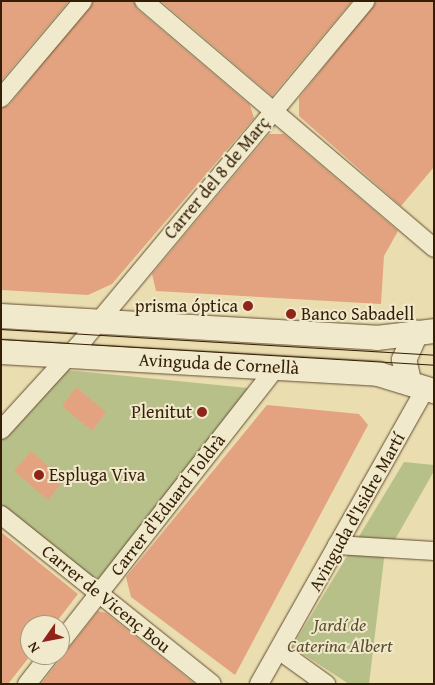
<!DOCTYPE html>
<html>
<head>
<meta charset="utf-8">
<style>
	body { margin:0 }
	#map { position:relative; width:435px; height:685px; overflow:hidden; background:#eaddb0; font-family:"Gentium Book Plus",serif }
	div>[style] { position:absolute }
	[style*='--x'] { left:calc(var(--x)*1px); top:calc(var(--y)*1px); width:calc(var(--w)*1px); rotate:calc(var(--a)*1deg) }
	.green>* { inset:0; background:#b8c08a }
	.building>* { inset:0; background:#e3a380 }
	.roads { filter:drop-shadow(0 0 1px #624e30) drop-shadow(0 0 1px #624e30) }
	.street>* { height:18px; margin:-9px; padding:0 9px; transform-origin:9px; border-radius:9px; background:#f1e9cc }
	.secondary>* { height:24px; margin:-12px; padding:0 12px; transform-origin:12px; border-radius:12px; background:#f1e9cc }
	.tram>* { height:1px; margin:-0.5px; padding:0 0.5px; transform-origin:0.5px; border-radius:0.5px; background:#341f06 }
	.dots>* { width:14px; height:14px; translate:-50% -50%; box-sizing:border-box; border:2px solid #f1e9cc; border-radius:50% }
	span { translate:-50% -50%; white-space:nowrap; text-align:center; line-height:1.15; -webkit-text-stroke:4px #f1e9cc; paint-order:stroke }
	.street-label { font-size:18px; color:#341f06 }
	.poi-label { font-size:18px; color:#341f06 }
	.right { translate:-100% -50%; text-align:right }
	.left { translate:0 -50%; text-align:left }
	.park-label { font-size:18px; color:#5c4f2e; font-style:italic }
	.frame { position:absolute; inset:0; border:2px solid #341f06; pointer-events:none }
	.north { position:absolute; left:20px; top:615px; width:50px; height:50px; box-sizing:border-box; background:#f1e9cc; border:1px solid #a5987d; border-radius:50%; rotate:237deg; font-size:14px; font-weight:700; line-height:20px; text-align:center; color:#341f06 }
	.north::after { content:''; display:block; margin:auto; width:18px; height:22px; background:#8f2418; clip-path:polygon(50% 0,100% 100%,50% 72%,0 100%) }
</style>
</head>
<body>
<div id="map">
	<div class="green">
		<div style="clip-path:polygon(56px 369px,248px 388px,97px 586px,1px 508px,1px 438px)"></div>
		<div style="clip-path:polygon(404px 462px,434px 465px,434px 471px,384px 559px,369px 684px,349px 684px,292px 647px)"></div>
	</div>
	<div class="building">
		<div style="clip-path:polygon(1px 1px,69px 1px,1px 81px)"></div>
		<div style="clip-path:polygon(93px 1px,134px 1px,137px 9px,250px 105px,254px 118px,112px 284px,88px 295px,1px 290px,1px 108px,9px 105px)"></div>
		<div style="clip-path:polygon(161px 1px,352px 1px,272px 96px)"></div>
		<div style="clip-path:polygon(376px 1px,434px 1px,434px 167px,401px 206px,299px 116px,299px 98px)"></div>
		<div style="clip-path:polygon(269px 134px,284px 134px,398px 231px,384px 256px,381px 304px,156px 291px,152px 274px)"></div>
		<div style="clip-path:polygon(76px 387px,106px 412px,92px 431px,62px 406px)"></div>
		<div style="clip-path:polygon(267px 405px,359px 414px,368px 425px,235px 675px,131px 597px,126px 577px)"></div>
		<div style="clip-path:polygon(31px 451px,64px 480px,48px 500px,14px 471px)"></div>
		<div style="clip-path:polygon(1px 532px,78px 594px,54px 625px,30px 625px,30px 656px,8px 684px,1px 684px)"></div>
		<div style="clip-path:polygon(98px 611px,106px 613px,195px 684px,41px 684px)"></div>
	</div>
	<div class="roads">
		<div class="street">
			<div style="--x:144;--y:1;--w:381;--a:40.4"></div>
			<div style="--x:1;--y:98;--w:127;--a:-49.8"></div>
			<div style="--x:1;--y:430;--w:123;--a:-47.6"></div>
			<div style="--x:84;--y:339;--w:440;--a:-50.2"></div>
			<div style="--x:1;--y:515;--w:270;--a:38.7"></div>
			<div style="--x:337;--y:545;--w:97;--a:3.5"></div>
			<div style="--x:60;--y:643;--w:350;--a:-51.9"></div>
			<div style="--x:280;--y:651;--w:57;--a:35.7"></div>
			<div style="--x:27;--y:684;--w:37;--a:-52"></div>
			<div style="--x:259;--y:684;--w:336;--a:-60.6"></div>
		</div>
		<div class="secondary">
			<div style="--x:1;--y:316;--w:377;--a:3.3"></div>
			<div style="--x:377;--y:338;--w:57;--a:-7"></div>
			<div style="--x:1;--y:352;--w:378;--a:3.3"></div>
			<div style="--x:378;--y:374;--w:59;--a:16.9"></div>
			<div style="--x:409;--y:381;--w:22;--a:-103"></div>
			<div style="--x:404;--y:360;--w:30;--a:-66"></div>
		</div>
	</div>
	<div class="tram">
		<div style="--x:1;--y:329;--w:434;--a:3.4"></div>
		<div style="--x:1;--y:339;--w:434;--a:3.4"></div>
	</div>
	<div class="dots">
		<div style="left:248px;top:306px;background:#8f2418"></div>
		<div style="left:291px;top:314px;background:#8f2418"></div>
		<div style="left:202px;top:412px;background:#8f2418"></div>
		<div style="left:39px;top:475px;background:#8f2418"></div>
	</div>
	<div class="street-label">
		<span style="left:217px;top:178px;rotate:-50deg">Carrer del 8 de Març</span>
		<span style="left:219px;top:364px;rotate:3deg">Avinguda de Cornellà</span>
		<span style="left:168px;top:505px;rotate:-52deg">Carrer d'Eduard Toldrà</span>
		<span style="left:357px;top:512px;rotate:-61deg">Avinguda d'Isidre Martí</span>
		<span style="left:106px;top:599px;rotate:39deg">Carrer de Vicenç Bou</span>
	</div>
	<div class="poi-label">
		<span class="right" style="left:238px;top:306px">prisma óptica</span>
		<span class="left" style="left:301px;top:314px">Banco Sabadell</span>
		<span class="right" style="left:192px;top:412px">Plenitut</span>
		<span class="left" style="left:49px;top:475px">Espluga Viva</span>
	</div>
	<div class="park-label">
		<span style="left:340px;top:636px">Jardí de<br>Caterina Albert</span>
	</div>
	<div class="frame"></div>
	<div class="north">N</div>
</div>
</body>
</html>
